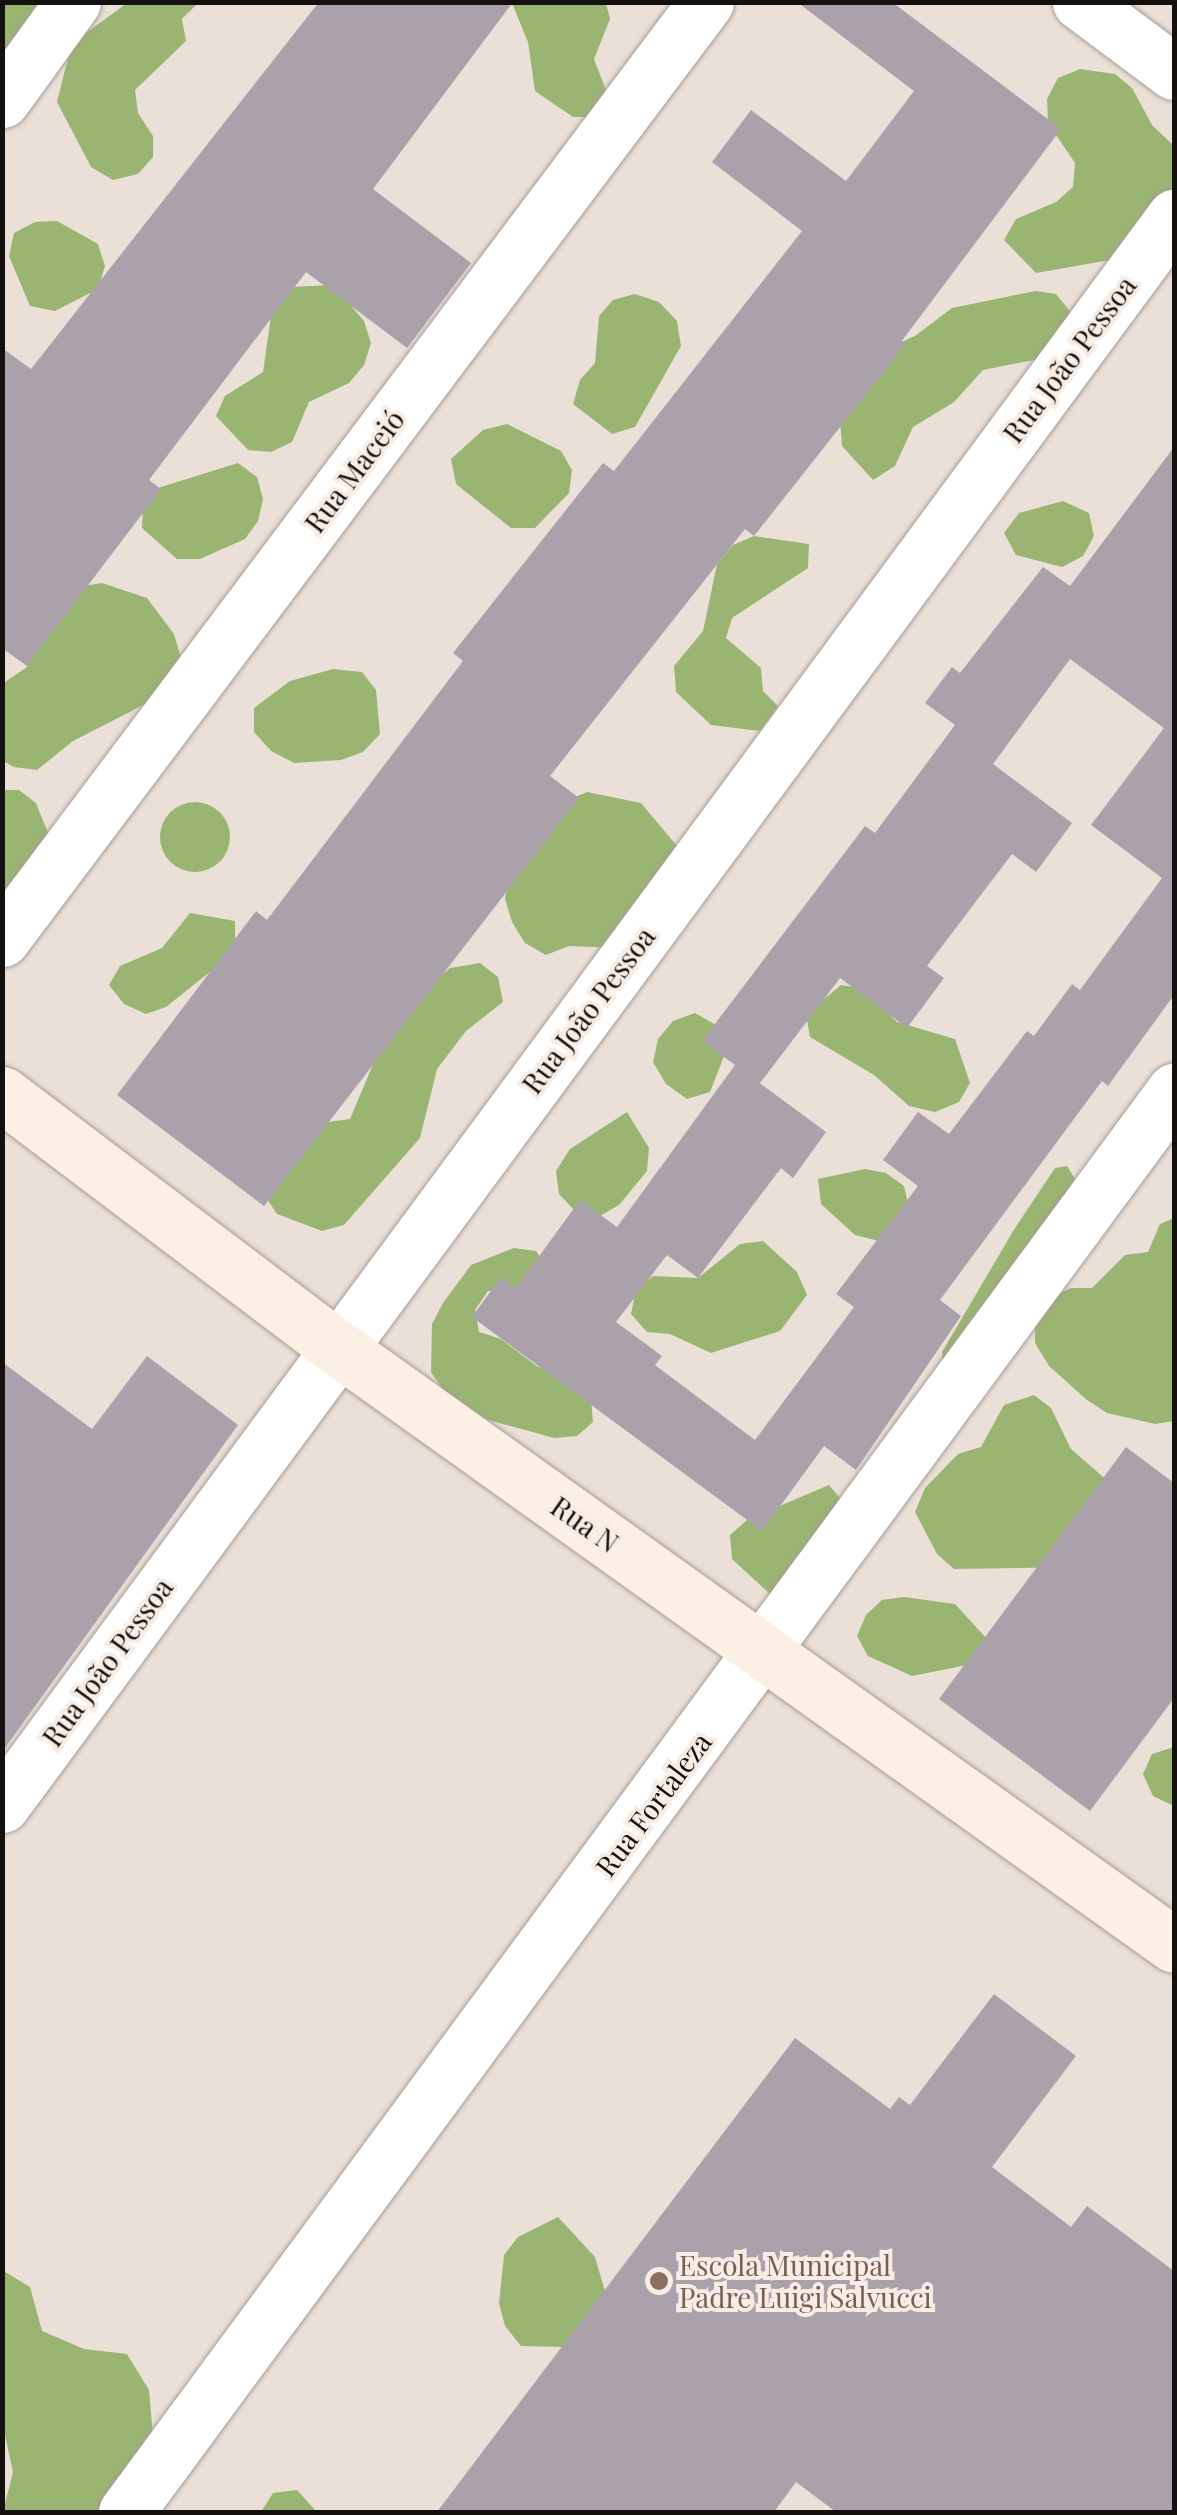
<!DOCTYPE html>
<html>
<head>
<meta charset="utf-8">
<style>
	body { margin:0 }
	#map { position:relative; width:1177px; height:2515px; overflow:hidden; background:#ebe0d8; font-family:"Playfair Display",serif }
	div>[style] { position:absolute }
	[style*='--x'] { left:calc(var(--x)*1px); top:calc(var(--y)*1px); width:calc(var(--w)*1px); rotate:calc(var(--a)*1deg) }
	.forest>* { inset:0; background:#9ab571 }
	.round { border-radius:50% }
	.building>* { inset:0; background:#aaa1ab }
	.roads { filter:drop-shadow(0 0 2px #a79d96) drop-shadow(0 0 2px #a79d96) }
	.street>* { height:55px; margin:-27.5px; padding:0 27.5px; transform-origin:27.5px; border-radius:27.5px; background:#fff }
	.secondary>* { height:55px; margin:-27.5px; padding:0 27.5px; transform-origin:27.5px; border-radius:27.5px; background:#fcf0e4 }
	.dots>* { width:28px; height:28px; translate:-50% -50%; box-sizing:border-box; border:5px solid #f8ede5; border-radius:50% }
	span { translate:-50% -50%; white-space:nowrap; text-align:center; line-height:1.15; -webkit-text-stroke:8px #f8ede5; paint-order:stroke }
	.street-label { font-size:28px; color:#14100e }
	.education-label { font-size:28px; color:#785e54 }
	.left { translate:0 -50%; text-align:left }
	.frame { position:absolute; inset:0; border:5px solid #14100e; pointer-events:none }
</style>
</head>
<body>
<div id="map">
	<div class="forest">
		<div style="clip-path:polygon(3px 3px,50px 3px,3px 83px)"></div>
		<div style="clip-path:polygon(127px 3px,198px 3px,182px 19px,186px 41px,135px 90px,138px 113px,153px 136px,153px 157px,138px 174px,113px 180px,91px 167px,57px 102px,69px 54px,82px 36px)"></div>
		<div style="clip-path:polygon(512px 3px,606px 3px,610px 19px,594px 59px,609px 98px,598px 117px,573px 117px,535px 91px,528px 42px)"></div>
		<div style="clip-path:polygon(1080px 69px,1115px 74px,1132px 88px,1152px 125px,1174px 146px,1174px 193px,1110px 260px,1036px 273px,1004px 240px,1016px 219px,1056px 202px,1073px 187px,1075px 163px,1048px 123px,1047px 99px,1058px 78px)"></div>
		<div style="clip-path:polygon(57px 221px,98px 244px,105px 266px,98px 289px,55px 311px,30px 306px,9px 256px,14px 233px,35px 222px)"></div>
		<div style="clip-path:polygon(333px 285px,364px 321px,371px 343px,364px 365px,349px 383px,309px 402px,292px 442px,271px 452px,248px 450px,216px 416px,225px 396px,263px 372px,273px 302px,290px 287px)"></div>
		<div style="clip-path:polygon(1035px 291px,1056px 294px,1074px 316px,1054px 356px,983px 370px,954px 402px,913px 427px,895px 466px,873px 480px,842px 446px,840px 420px,874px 354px,915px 336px,952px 308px)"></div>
		<div style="clip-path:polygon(635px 294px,659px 302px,677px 321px,681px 346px,635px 427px,612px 434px,573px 404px,580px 380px,595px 363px,599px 316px,613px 300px)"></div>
		<div style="clip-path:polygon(507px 424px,561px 451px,572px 470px,569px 493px,535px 528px,511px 528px,456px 484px,451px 459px,483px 430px)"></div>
		<div style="clip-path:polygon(238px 463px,257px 477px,263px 499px,258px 521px,245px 539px,200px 559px,177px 559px,142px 528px,143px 505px,158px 488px)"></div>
		<div style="clip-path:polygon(1063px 501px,1089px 513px,1094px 536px,1083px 556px,1062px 567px,1016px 555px,1004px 533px,1019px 513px)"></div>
		<div style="clip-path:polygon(754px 536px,809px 544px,808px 568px,732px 618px,726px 638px,761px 668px,763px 691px,778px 706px,760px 731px,711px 725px,676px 692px,674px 666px,703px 631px,717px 564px,733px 545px)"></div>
		<div style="clip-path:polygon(102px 583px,147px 598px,174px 634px,181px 658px,157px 698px,73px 741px,37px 770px,14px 767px,3px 761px,2px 684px,27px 667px,31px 642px,78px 587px)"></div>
		<div style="clip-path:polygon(333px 669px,362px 672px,376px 690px,380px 734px,363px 752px,341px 760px,294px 763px,271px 751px,254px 732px,254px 708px,290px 681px)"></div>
		<div style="clip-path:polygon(3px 790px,19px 790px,36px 803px,52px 843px,3px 901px)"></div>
		<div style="clip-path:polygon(587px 792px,641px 803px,682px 852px,617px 948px,569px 946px,546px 955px,525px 943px,512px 922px,505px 899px,509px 876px,564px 802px)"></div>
		<div class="round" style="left:160px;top:802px;width:70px;height:70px"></div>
		<div style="clip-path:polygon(190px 913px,235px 921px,235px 943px,221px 963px,166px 1007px,146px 1014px,124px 1004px,109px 985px,120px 966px,162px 948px)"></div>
		<div style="clip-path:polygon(480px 963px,498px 977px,503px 1002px,466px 1031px,437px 1069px,420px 1138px,344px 1225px,322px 1231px,277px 1214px,263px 1193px,305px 1125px,350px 1119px,377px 1055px,416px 998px,450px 968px)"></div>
		<div style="clip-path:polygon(841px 985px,862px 988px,897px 1022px,955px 1039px,970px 1083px,959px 1102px,935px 1112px,909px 1106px,874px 1075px,810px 1037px,806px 1014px)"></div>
		<div style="clip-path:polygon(695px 1013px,723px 1029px,726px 1051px,710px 1092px,687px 1099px,666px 1084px,653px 1062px,658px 1039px,673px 1021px)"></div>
		<div style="clip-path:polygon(627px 1112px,649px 1148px,647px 1171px,619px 1205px,596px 1218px,576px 1212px,559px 1194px,556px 1171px,570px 1149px)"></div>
		<div style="clip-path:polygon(1067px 1166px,1077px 1182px,943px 1367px,942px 1352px,1015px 1228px,1055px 1168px)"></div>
		<div style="clip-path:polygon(865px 1169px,886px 1173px,904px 1186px,909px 1207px,879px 1241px,855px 1235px,821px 1204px,818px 1179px)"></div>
		<div style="clip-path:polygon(1174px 1218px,1174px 1421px,1155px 1424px,1107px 1413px,1087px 1400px,1049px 1366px,1035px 1343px,1035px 1318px,1048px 1299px,1071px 1288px,1092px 1288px,1125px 1255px,1148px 1252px,1160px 1224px)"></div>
		<div style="clip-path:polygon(763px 1241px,797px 1272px,807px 1295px,780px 1331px,711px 1353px,670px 1334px,647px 1332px,631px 1314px,636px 1290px,653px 1276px,698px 1278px,740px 1244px)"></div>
		<div style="clip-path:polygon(514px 1248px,536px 1251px,549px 1270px,535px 1287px,488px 1291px,475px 1310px,479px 1332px,501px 1339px,538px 1367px,560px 1364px,591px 1397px,593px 1422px,577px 1436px,554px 1438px,485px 1419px,445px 1393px,431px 1372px,432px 1324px,443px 1303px,471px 1265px)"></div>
		<div style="clip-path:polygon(1034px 1395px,1051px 1408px,1071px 1449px,1173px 1538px,1174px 1560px,1151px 1566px,954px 1569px,937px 1554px,915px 1512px,925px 1488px,958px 1454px,981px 1447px,1004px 1405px)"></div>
		<div style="clip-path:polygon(829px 1485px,844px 1503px,798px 1577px,769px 1593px,732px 1559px,730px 1535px,747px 1520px)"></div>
		<div style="clip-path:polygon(904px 1597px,955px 1604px,988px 1640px,982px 1662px,912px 1676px,868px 1656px,857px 1636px,866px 1615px,882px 1600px)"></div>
		<div style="clip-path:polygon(1174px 1747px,1174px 1806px,1153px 1796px,1143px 1774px,1152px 1754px)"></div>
		<div style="clip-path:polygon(558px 2217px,595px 2257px,607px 2298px,566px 2347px,521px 2346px,505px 2326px,499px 2303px,504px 2255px,518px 2237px)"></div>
		<div style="clip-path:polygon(2px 2270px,30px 2287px,42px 2331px,84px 2349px,127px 2354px,149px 2390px,153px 2437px,105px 2512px,3px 2512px,13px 2472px,3px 2426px)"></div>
		<div style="clip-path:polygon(297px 2490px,317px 2512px,261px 2512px,273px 2493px)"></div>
	</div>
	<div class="building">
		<div style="clip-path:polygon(319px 2px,513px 2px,373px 189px,471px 263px,407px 348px,306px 272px,149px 480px,161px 489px,27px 666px,2px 648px,2px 348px,31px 369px)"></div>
		<div style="clip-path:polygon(797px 2px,892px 2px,1061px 129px,901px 342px,905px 345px,754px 536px,745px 529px,550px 776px,579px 798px,264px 1206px,117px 1095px,256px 911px,267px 920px,463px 661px,453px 653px,603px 463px,614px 471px,802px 231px,712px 162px,751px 110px,846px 181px,914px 91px)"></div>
		<div style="clip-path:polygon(evenodd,1174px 447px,1174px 995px,1108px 1086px,1102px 1081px,940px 1300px,961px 1316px,856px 1470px,824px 1446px,762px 1531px,472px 1317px,501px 1277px,516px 1288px,580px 1200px,617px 1227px,735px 1065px,702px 1041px,865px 826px,875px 833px,955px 725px,925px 703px,952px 667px,960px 673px,1043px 567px,1070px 586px,1174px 447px,1070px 659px,1164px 728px,1091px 825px,1162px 878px,1080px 990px,1072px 984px,1034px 1036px,1027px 1031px,949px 1134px,918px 1112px,883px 1160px,918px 1186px,836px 1294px,854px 1307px,755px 1440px,655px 1365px,662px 1356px,616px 1322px,667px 1255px,698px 1278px,781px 1168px,793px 1178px,826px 1132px,753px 1078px,760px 1083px,840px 978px,907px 1028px,944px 978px,927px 966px,1012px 854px,1036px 872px,1072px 823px,993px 764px,1070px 659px)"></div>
		<div style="clip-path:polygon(147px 1356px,238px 1425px,2px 1752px,2px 1362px,92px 1429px)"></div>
		<div style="clip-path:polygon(1126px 1447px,1174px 1483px,1174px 1698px,1090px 1811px,939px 1699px)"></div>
		<div style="clip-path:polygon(994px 1994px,1076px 2056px,992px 2167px,1071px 2227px,1087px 2206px,1174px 2271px,1174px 2512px,836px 2512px,796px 2482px,774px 2512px,437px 2512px,795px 2038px,890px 2109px,899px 2097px,910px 2105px)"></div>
	</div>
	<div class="roads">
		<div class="street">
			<div style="--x:1080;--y:2;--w:117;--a:36.7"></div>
			<div style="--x:2;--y:100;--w:121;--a:-54.1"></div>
			<div style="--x:2;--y:939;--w:1172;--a:-53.08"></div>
			<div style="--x:2;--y:1805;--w:1974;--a:-53.57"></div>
			<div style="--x:126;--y:2512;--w:1766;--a:-53.59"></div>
		</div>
		<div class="secondary">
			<div style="--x:2;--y:1094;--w:421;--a:37.1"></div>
			<div style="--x:338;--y:1348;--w:1027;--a:35.53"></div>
		</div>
	</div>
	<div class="dots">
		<div style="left:659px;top:2281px;background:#8d6e63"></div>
	</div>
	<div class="street-label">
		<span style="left:1069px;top:359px;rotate:-53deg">Rua João Pessoa</span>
		<span style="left:354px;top:471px;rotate:-53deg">Rua Maceió</span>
		<span style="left:588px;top:1010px;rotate:-53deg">Rua João Pessoa</span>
		<span style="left:585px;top:1524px;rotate:35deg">Rua N</span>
		<span style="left:107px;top:1662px;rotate:-54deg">Rua João Pessoa</span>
		<span style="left:653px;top:1804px;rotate:-53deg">Rua Fortaleza</span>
	</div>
	<div class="education-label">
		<span class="left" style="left:679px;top:2281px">Escola Municipal<br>Padre Luigi Salvucci</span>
	</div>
	<div class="frame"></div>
</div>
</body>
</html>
